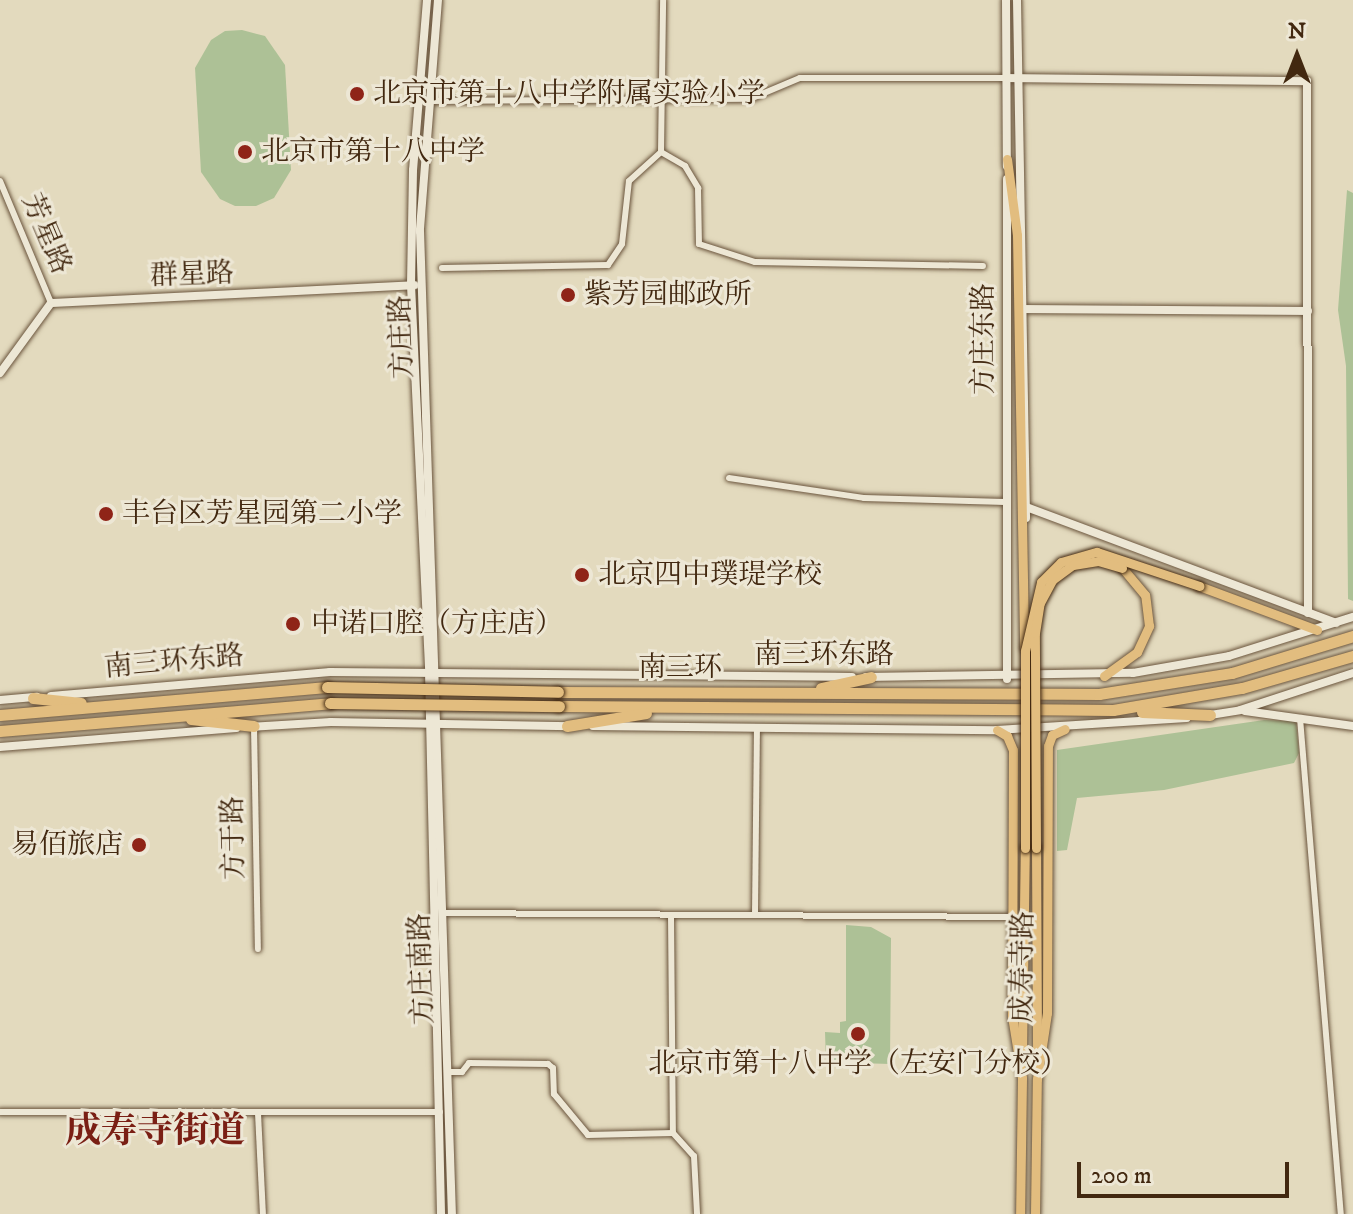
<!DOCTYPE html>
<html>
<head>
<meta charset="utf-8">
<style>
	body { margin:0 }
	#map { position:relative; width:1353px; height:1214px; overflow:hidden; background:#e3dabe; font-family:"IM FELL DW Pica","Noto Serif SC",serif }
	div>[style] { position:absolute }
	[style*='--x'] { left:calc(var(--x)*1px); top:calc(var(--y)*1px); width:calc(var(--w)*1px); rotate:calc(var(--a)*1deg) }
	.green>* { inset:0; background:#adc196 }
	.roads { filter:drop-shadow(0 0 2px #6a543c) drop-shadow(0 0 2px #6a543c) }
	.street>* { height:6px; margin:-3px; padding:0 3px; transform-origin:3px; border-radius:3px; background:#ede7d5 }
	.secondary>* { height:8px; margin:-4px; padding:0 4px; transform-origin:4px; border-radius:4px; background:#ede7d5 }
	.primary>* { height:9px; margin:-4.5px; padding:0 4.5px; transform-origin:4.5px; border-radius:4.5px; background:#e2bd7f }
	.highway>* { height:11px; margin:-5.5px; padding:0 5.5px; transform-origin:5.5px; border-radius:5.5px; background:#e2bd7f }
	.bridges { filter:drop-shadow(0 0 2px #422810) drop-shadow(0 0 2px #422810) }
	.primary-bridge>* { height:9px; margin:-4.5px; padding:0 4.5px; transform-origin:4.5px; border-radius:4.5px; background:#e2bd7f }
	.highway-bridge>* { height:11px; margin:-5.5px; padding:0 5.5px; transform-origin:5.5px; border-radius:5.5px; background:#e2bd7f }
	.dots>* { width:22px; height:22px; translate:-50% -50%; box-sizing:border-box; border:4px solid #ede7d5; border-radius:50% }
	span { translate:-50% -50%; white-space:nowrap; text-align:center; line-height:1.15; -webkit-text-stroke:6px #ede7d5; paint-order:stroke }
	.poi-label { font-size:28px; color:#422810 }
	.left { translate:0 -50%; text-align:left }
	.right { translate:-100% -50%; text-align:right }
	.street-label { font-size:28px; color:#422810 }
	.district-label { font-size:36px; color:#7a1f14; font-weight:700 }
	.north { position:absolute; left:1257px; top:16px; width:80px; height:80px; -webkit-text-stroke:6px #ede7d5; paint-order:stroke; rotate:0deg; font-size:22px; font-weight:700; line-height:32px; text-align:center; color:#422810 }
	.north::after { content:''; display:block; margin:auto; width:28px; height:36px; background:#422810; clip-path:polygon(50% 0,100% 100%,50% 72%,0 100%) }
	.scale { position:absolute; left:1077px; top:1162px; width:212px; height:36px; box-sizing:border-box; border:4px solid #422810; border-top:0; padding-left:10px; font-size:24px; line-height:28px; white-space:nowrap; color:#422810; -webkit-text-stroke:6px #ede7d5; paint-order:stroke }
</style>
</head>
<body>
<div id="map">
	<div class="green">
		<div style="clip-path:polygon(242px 30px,265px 36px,285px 65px,291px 170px,274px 198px,256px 206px,235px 206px,220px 199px,201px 172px,195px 68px,211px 40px,225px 31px)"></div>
		<div style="clip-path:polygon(1347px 190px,1353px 193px,1353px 601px,1348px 599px,1346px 366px,1338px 310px)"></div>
		<div style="clip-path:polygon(1264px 720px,1296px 721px,1299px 753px,1294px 763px,1164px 790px,1077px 798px,1067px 850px,1057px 851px,1057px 750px)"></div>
		<div style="clip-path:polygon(846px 925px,871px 927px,891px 938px,890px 1064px,826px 1062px,825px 1032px,840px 1033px,840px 1022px,846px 1021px)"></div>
	</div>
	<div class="roads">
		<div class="street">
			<div style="--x:430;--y:101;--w:320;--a:-0.4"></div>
			<div style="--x:750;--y:99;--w:54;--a:-22.8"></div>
			<div style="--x:800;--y:78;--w:207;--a:0"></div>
			<div style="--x:661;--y:152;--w:28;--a:30"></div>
			<div style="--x:685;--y:166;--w:26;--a:59"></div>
			<div style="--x:698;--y:188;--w:56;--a:89"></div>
			<div style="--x:699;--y:244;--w:59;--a:17.8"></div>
			<div style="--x:755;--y:262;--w:228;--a:1"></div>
			<div style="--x:0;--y:181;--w:132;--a:67.3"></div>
			<div style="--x:442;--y:268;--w:166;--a:-1"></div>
			<div style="--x:608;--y:265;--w:25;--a:-56"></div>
			<div style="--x:622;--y:244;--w:63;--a:-83.7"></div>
			<div style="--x:629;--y:181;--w:43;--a:-42.2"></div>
			<div style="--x:661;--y:152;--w:152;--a:-89.2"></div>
			<div style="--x:729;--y:478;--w:136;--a:8.4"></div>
			<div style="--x:864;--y:498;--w:141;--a:1.6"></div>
			<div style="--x:1300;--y:718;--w:498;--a:85.3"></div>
			<div style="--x:254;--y:726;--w:223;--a:89"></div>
			<div style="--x:443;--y:913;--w:569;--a:0.4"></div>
			<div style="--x:671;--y:915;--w:218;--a:89.5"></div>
			<div style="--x:673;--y:1133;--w:31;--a:48"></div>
			<div style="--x:694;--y:1156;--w:58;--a:87"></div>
			<div style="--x:755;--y:915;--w:187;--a:-89.4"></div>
			<div style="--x:447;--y:1072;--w:15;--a:0"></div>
			<div style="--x:462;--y:1072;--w:11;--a:-52"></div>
			<div style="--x:469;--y:1063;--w:79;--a:0.7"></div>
			<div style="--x:548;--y:1064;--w:6;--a:39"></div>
			<div style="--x:553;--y:1068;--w:26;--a:88"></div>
			<div style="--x:554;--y:1094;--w:53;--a:50.3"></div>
			<div style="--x:588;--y:1135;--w:85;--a:-1.3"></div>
			<div style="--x:0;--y:1112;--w:440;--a:0"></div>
			<div style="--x:258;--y:1113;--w:101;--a:87.2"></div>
		</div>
		<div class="secondary">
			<div style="--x:427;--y:0;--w:171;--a:94.7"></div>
			<div style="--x:413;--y:170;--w:115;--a:91"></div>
			<div style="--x:411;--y:285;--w:387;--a:87.3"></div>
			<div style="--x:429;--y:672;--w:542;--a:88.73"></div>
			<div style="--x:438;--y:0;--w:232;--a:94.5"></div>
			<div style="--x:420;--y:231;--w:984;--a:88.14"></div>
			<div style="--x:1006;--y:0;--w:166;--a:89.7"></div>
			<div style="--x:1017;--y:0;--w:518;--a:89"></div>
			<div style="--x:1007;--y:78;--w:300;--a:0.6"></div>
			<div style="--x:1307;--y:81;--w:532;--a:89.89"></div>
			<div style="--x:1007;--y:179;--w:500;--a:90"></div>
			<div style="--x:1025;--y:309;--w:283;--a:0.4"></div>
			<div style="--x:0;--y:373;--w:87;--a:-53.9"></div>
			<div style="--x:51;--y:303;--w:364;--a:-2.8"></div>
			<div style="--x:1026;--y:507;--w:331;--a:20.5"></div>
			<div style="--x:866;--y:677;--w:267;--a:-0.9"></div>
			<div style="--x:1133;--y:673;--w:97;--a:-10"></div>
			<div style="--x:1229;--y:656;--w:130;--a:-17.5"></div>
			<div style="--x:51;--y:696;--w:280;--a:-4.9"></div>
			<div style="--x:330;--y:672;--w:522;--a:0.55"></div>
			<div style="--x:0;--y:700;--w:37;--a:-5"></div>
			<div style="--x:1245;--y:711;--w:109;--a:7.9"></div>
			<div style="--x:1204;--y:716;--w:36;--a:-9"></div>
			<div style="--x:1240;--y:710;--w:119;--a:-18.1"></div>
			<div style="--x:593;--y:726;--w:404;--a:0.6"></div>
			<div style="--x:997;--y:730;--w:190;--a:-3.6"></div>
			<div style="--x:249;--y:727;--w:82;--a:-3.5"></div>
			<div style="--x:331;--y:722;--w:240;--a:1"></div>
			<div style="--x:0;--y:747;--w:237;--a:-4.6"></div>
		</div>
		<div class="primary">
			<div style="--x:1007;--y:159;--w:77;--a:82.5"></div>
			<div style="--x:1017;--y:235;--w:412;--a:89"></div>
			<div style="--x:1199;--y:586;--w:126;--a:20.4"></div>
			<div style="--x:1104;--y:676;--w:41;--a:-36"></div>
			<div style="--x:1137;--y:652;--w:29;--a:-65"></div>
			<div style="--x:1149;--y:626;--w:31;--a:-97"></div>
			<div style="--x:1145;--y:595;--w:35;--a:-130"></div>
			<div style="--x:997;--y:730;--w:12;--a:31"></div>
			<div style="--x:1007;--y:736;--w:15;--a:67"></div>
			<div style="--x:1013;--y:750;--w:266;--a:90.2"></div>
			<div style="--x:1012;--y:1016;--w:63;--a:80.8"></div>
			<div style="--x:1022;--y:1078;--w:136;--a:90.8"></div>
			<div style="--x:1036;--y:848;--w:199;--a:89.7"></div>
			<div style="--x:1022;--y:1052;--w:204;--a:-89.2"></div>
			<div style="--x:1035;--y:1214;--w:135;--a:-89.2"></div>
			<div style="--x:1037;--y:1079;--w:67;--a:-81.4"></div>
			<div style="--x:1047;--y:1013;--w:267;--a:-89.8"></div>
			<div style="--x:1048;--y:746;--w:12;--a:-70"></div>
			<div style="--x:1052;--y:735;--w:14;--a:-25"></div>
		</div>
		<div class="highway">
			<div style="--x:821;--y:688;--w:51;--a:-12.4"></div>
			<div style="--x:558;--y:692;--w:541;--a:0.21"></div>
			<div style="--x:1099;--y:694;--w:135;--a:-9"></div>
			<div style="--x:1232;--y:673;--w:127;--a:-17"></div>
			<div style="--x:33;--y:698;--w:48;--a:5.9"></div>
			<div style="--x:559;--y:706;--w:554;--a:0.41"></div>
			<div style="--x:1113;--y:710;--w:131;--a:-9.7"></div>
			<div style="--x:1242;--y:688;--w:116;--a:-16.1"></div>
			<div style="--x:1142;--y:712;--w:68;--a:2.5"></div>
			<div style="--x:0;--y:715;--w:328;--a:-4.9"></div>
			<div style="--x:191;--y:719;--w:63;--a:6.3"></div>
			<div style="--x:567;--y:726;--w:80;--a:-9.3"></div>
			<div style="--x:0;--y:731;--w:331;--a:-4.8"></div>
		</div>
	</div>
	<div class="bridges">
		<div class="primary-bridge">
			<div style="--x:1025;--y:848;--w:197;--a:-90"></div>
			<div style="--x:1025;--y:651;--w:71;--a:-76.9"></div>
			<div style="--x:1041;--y:582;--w:28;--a:-45"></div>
			<div style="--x:1061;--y:562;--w:37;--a:-16"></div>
			<div style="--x:1097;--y:552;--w:108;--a:18.4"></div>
			<div style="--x:1036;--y:848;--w:215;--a:-90.3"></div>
			<div style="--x:1035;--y:633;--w:30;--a:-81"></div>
			<div style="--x:1040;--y:603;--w:26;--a:-62"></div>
			<div style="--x:1052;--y:580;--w:26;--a:-36"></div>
			<div style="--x:1073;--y:565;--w:25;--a:-9"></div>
			<div style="--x:1098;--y:561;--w:25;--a:16"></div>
		</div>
		<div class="highway-bridge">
			<div style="--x:327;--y:687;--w:231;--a:1.2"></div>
			<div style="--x:330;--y:703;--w:229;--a:0.8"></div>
		</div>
	</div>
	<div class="dots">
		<div style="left:357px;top:94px;background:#8f2418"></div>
		<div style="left:245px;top:152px;background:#8f2418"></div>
		<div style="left:568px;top:295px;background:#8f2418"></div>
		<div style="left:106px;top:514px;background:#8f2418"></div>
		<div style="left:582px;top:575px;background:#8f2418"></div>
		<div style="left:293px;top:624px;background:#8f2418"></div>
		<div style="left:139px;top:845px;background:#8f2418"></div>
		<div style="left:858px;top:1034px;background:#8f2418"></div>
	</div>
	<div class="poi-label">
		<span class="left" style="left:373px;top:94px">北京市第十八中学附属实验小学</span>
		<span class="left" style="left:261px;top:152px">北京市第十八中学</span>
		<span class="left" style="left:584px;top:295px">紫芳园邮政所</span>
		<span class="left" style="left:122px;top:514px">丰台区芳星园第二小学</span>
		<span class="left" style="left:598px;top:575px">北京四中璞瑅学校</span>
		<span class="left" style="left:311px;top:624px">中诺口腔（方庄店）</span>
		<span class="right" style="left:123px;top:845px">易佰旅店</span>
		<span style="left:858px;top:1064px">北京市第十八中学（左安门分校）</span>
	</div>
	<div class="street-label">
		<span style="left:46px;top:234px;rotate:67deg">芳星路</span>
		<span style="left:192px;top:275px;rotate:-2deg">群星路</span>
		<span style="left:402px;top:337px;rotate:-92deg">方庄路</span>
		<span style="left:984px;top:339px;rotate:-90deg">方庄东路</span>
		<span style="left:824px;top:655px">南三环东路</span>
		<span style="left:174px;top:662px;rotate:-5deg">南三环东路</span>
		<span style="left:680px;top:668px">南三环</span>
		<span style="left:234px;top:838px;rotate:-91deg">方于路</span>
		<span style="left:1023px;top:967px;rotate:-89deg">成寿寺路</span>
		<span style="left:422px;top:969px;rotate:-92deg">方庄南路</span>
	</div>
	<div class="district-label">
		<span style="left:155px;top:1132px">成寿寺街道</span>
	</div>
	<div class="north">N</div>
	<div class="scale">200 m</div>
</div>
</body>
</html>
